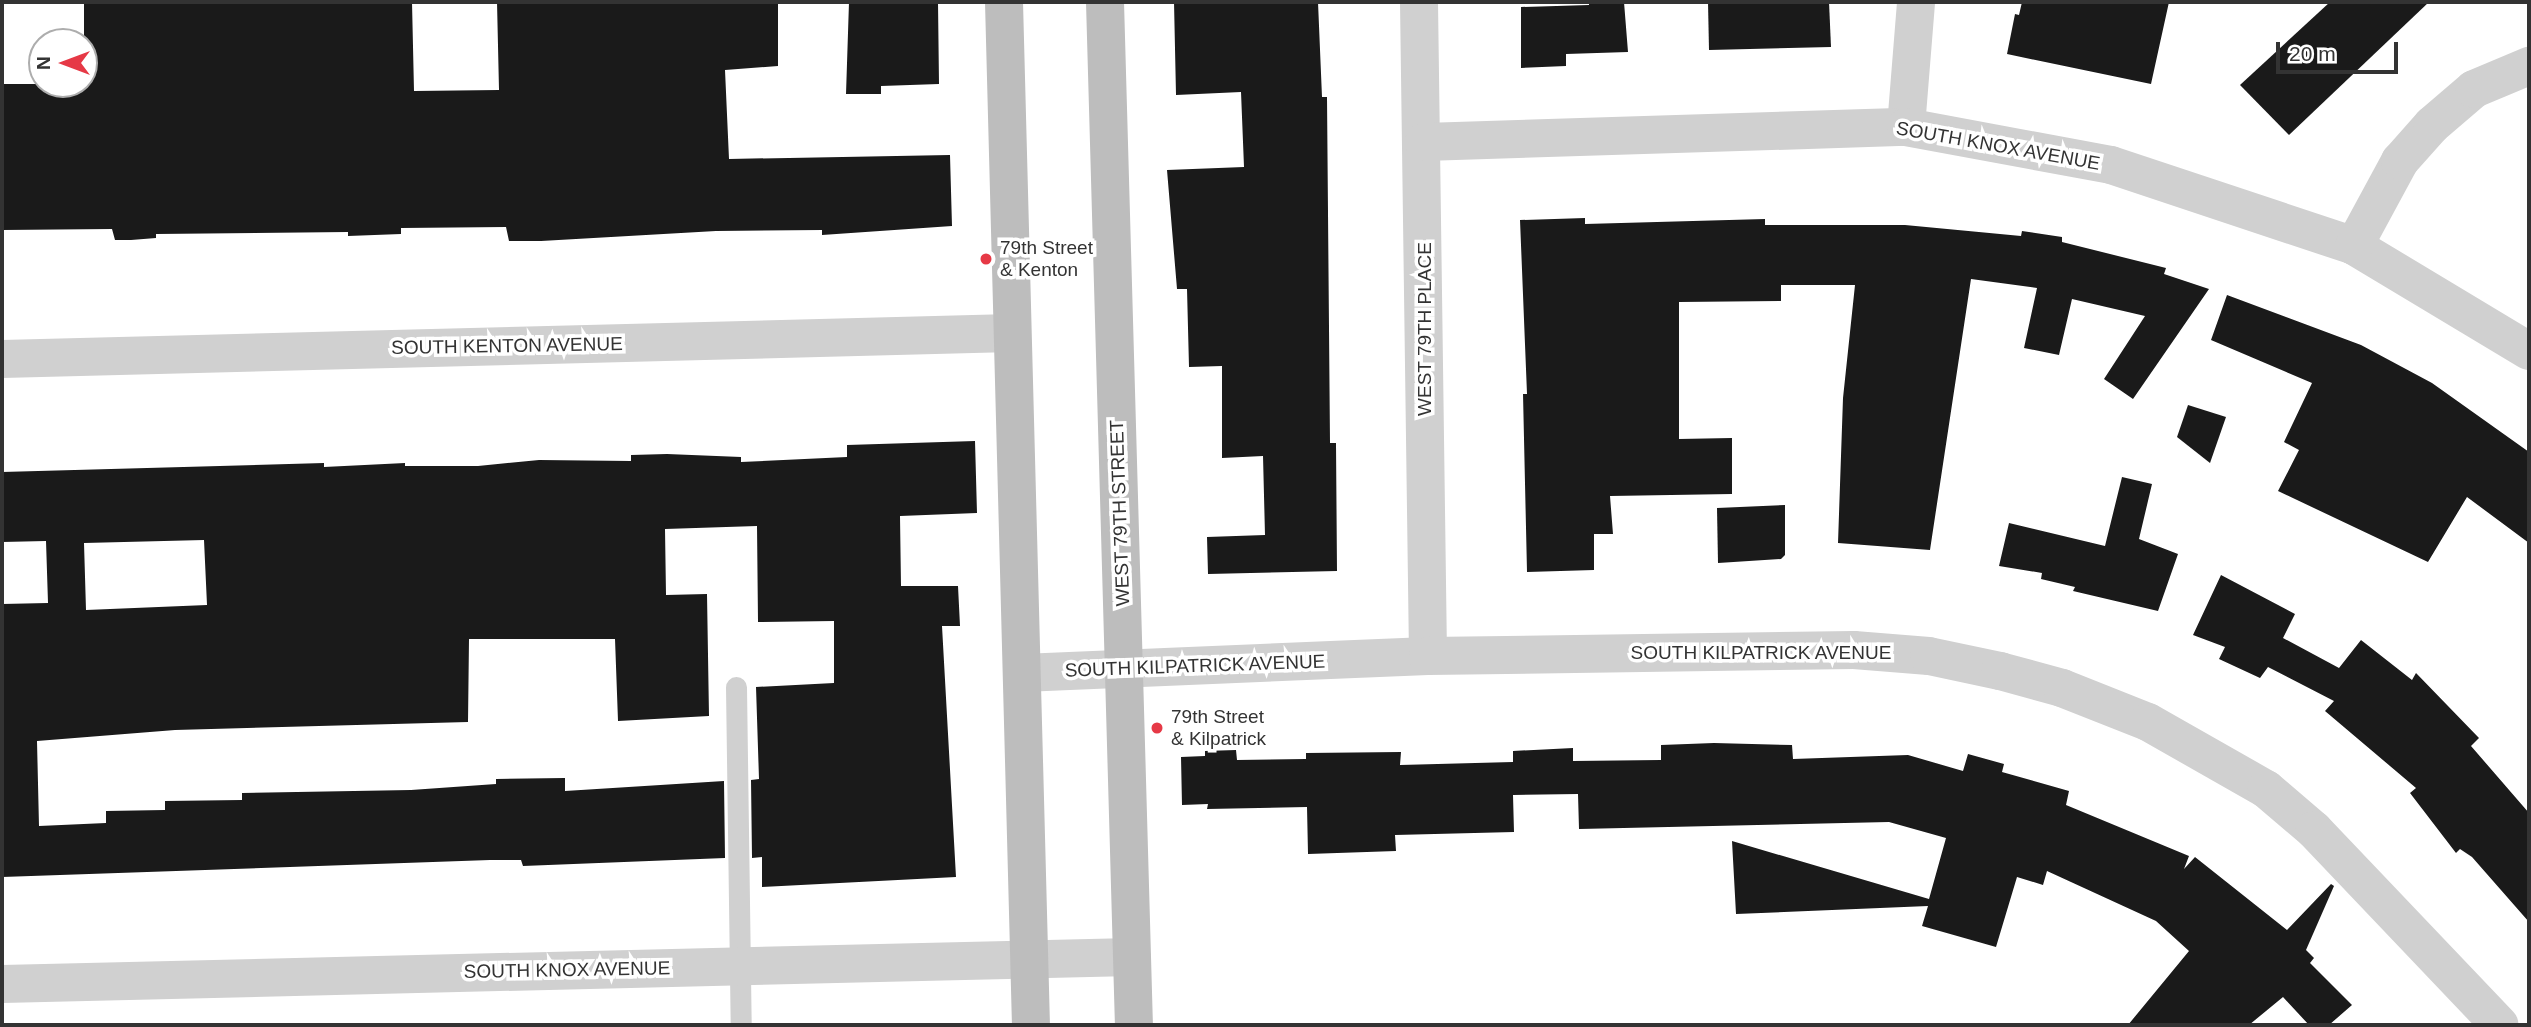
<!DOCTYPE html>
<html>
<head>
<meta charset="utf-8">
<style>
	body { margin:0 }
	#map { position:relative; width:2531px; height:1027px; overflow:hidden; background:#fff; font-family:Arial,sans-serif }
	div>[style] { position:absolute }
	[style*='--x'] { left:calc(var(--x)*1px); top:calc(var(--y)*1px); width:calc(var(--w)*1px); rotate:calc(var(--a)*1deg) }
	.building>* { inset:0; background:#1a1a1a }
	.service>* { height:21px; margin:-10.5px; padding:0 10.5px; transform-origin:10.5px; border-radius:10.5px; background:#d0d0d0 }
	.minor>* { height:38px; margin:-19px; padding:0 19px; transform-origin:19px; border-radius:19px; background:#d0d0d0 }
	.secondary>* { height:38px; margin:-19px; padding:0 19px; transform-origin:19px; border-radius:19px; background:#bdbdbd }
	.dots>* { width:19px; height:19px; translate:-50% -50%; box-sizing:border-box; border:4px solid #fff; border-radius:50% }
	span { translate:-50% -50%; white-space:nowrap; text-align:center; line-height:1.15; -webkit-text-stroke:7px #fff; paint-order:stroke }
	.street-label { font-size:19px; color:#333 }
	.poi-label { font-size:19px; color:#333 }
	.left { translate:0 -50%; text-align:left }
	.frame { position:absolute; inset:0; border:4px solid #333; pointer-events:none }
	.north { position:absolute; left:28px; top:28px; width:70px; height:70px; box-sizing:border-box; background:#fff; border:2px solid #adadad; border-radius:50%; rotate:270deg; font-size:19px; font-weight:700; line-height:28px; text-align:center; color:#333 }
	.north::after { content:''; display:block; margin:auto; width:24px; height:32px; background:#e63946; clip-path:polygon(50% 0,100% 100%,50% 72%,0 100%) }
	.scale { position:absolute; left:2276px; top:42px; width:122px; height:32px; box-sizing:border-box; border:4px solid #333; border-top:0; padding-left:9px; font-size:21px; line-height:24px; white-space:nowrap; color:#333; -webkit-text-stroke:5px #fff; paint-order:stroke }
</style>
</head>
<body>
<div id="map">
	<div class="building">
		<div style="clip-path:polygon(84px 2px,412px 2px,414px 91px,499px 90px,497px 2px,778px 2px,778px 66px,725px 70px,729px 159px,950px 155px,952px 226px,822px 235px,822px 230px,716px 231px,541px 241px,509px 241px,506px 227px,401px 228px,401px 234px,348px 236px,348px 232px,156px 234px,156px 238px,131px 240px,115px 240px,112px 229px,2px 230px,2px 84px,84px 84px)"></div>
		<div style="clip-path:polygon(849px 2px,938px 2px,939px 84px,881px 86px,881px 94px,846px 94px)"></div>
		<div style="clip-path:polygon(1174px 2px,1318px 2px,1322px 97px,1327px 97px,1330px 443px,1336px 443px,1337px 571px,1208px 574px,1207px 537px,1265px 535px,1263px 456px,1222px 458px,1222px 366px,1189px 367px,1187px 289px,1177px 289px,1167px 170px,1244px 167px,1241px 92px,1176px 95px)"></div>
		<div style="clip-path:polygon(1589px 2px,1624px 2px,1628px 52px,1566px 54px,1566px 66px,1521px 68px,1521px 7px,1589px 5px)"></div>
		<div style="clip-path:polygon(1708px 2px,1829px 2px,1831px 47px,1709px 50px)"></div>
		<div style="clip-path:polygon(2022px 2px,2169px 2px,2151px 84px,2007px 54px,2015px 14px,2019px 15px)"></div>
		<div style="clip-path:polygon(2330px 2px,2429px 2px,2289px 135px,2240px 85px)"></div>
		<div style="clip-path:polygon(1585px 218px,1585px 224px,1765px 219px,1765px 225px,1905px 225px,2021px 236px,2022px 231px,2062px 237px,2062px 242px,2166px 268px,2164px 274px,2209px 289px,2133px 399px,2104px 379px,2145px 316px,2072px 299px,2059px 355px,2024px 348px,2037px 288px,1971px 279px,1930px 550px,1838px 543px,1843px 398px,1855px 285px,1781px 285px,1781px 301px,1679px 302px,1679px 439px,1732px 438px,1732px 494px,1610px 496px,1613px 534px,1594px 534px,1594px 570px,1527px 572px,1523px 394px,1527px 394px,1520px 220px)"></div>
		<div style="clip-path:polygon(2227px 295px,2361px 345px,2432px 383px,2529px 452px,2529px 543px,2467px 497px,2428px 562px,2278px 491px,2299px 450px,2284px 442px,2312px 383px,2211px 340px)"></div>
		<div style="clip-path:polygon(2188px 405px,2226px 417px,2210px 463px,2177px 437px)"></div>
		<div style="clip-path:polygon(evenodd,975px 441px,977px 513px,900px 516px,901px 586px,958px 586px,960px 626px,942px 626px,956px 877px,762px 887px,762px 857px,752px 858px,751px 780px,759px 779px,756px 687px,834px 683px,834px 621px,758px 622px,757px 526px,665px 529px,666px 595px,707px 594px,709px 716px,618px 721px,615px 639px,469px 639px,468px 722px,175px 730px,37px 741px,39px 826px,106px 823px,106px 811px,165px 810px,165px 801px,242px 800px,242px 793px,411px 790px,496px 784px,496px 779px,565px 778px,565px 791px,724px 781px,725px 858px,523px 866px,521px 860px,490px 860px,2px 877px,2px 604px,48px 603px,46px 541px,2px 542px,2px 472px,324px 463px,324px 467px,405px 463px,405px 466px,478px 466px,539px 460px,631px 461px,631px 455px,667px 454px,741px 457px,741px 462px,847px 457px,847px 445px,975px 441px,204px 540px,207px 605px,86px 610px,84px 543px,204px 540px)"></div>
		<div style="clip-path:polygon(2122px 477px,2152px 484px,2139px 539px,2178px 554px,2158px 611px,2073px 591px,2075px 587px,2041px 579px,2042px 573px,1999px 566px,2009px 523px,2105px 546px)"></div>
		<div style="clip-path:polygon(1785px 505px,1785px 555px,1781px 559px,1718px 563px,1717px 508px)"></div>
		<div style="clip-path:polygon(2221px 575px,2295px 614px,2283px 638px,2339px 668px,2361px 640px,2412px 680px,2416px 673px,2479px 738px,2471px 746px,2529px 813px,2529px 922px,2472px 857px,2460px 849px,2456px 853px,2410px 793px,2416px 788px,2325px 711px,2334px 701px,2268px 667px,2260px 678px,2219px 659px,2225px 647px,2193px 635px)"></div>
		<div style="clip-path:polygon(1714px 743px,1792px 745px,1793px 759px,1908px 755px,1963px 771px,1968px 754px,2004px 764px,2002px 772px,2069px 791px,2066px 805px,2189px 856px,2184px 869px,2195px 857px,2287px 930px,2331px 884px,2334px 886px,2306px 950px,2314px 958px,2310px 963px,2352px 1005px,2329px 1025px,2309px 1025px,2283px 997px,2249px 1025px,2128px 1025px,2189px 951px,2156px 921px,2047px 871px,2043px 885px,2017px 877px,1996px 947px,1922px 926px,1928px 906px,1736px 914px,1732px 841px,1929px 899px,1946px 838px,1889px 822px,1579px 829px,1578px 794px,1513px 795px,1514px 832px,1395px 835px,1396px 851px,1308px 854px,1307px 807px,1207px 809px,1208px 804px,1182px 805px,1181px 757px,1205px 756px,1205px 751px,1236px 750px,1237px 760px,1306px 759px,1306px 753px,1401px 752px,1400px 765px,1513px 762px,1513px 751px,1573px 748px,1573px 761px,1661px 760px,1661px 745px)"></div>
	</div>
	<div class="service">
		<div style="--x:736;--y:687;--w:338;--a:89.2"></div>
	</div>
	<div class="minor">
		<div style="--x:1419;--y:2;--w:654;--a:89.21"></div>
		<div style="--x:1906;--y:127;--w:125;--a:-85.4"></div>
		<div style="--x:1424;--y:142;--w:482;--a:-1.8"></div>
		<div style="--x:1906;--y:127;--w:208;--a:10.5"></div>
		<div style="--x:2111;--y:165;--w:256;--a:18.4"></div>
		<div style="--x:2354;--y:246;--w:204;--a:31"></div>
		<div style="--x:2354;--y:246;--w:97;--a:-61.6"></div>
		<div style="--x:2400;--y:161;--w:48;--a:-48.4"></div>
		<div style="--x:2432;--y:125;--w:55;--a:-40.6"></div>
		<div style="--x:2474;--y:89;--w:60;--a:-22.7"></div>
		<div style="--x:2;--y:359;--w:1010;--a:-1.47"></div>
		<div style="--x:1022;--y:673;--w:406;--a:-2.4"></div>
		<div style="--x:1428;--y:656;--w:426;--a:-0.8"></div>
		<div style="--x:1854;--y:650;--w:75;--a:4.6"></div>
		<div style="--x:1929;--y:656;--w:73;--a:11.9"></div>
		<div style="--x:2000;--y:671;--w:64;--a:15.3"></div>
		<div style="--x:2062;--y:688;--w:92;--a:21.6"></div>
		<div style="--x:2148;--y:722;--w:136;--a:29.6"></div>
		<div style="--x:2266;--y:789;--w:63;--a:40.5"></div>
		<div style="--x:2314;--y:830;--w:269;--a:46.4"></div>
		<div style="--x:2;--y:984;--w:1130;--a:-1.37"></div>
	</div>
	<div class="secondary">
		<div style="--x:1004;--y:2;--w:1023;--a:88.49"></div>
		<div style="--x:1105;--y:2;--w:1023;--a:88.38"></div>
	</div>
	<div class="dots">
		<div style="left:986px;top:259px;background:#e63946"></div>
		<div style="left:1157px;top:728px;background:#e63946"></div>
	</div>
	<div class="street-label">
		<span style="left:1998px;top:146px;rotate:10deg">SOUTH KNOX AVENUE</span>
		<span style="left:1425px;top:329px;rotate:-90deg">WEST 79TH PLACE</span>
		<span style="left:507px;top:346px;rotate:-1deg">SOUTH KENTON AVENUE</span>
		<span style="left:1120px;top:513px;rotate:-92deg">WEST 79TH STREET</span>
		<span style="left:1761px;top:653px">SOUTH KILPATRICK AVENUE</span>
		<span style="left:1195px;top:666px;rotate:-2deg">SOUTH KILPATRICK AVENUE</span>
		<span style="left:567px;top:970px;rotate:-1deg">SOUTH KNOX AVENUE</span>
	</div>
	<div class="poi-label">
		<span class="left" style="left:1000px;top:259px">79th Street<br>&amp; Kenton</span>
		<span class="left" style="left:1171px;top:728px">79th Street<br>&amp; Kilpatrick</span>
	</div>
	<div class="frame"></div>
	<div class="north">N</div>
	<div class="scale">20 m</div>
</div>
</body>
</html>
